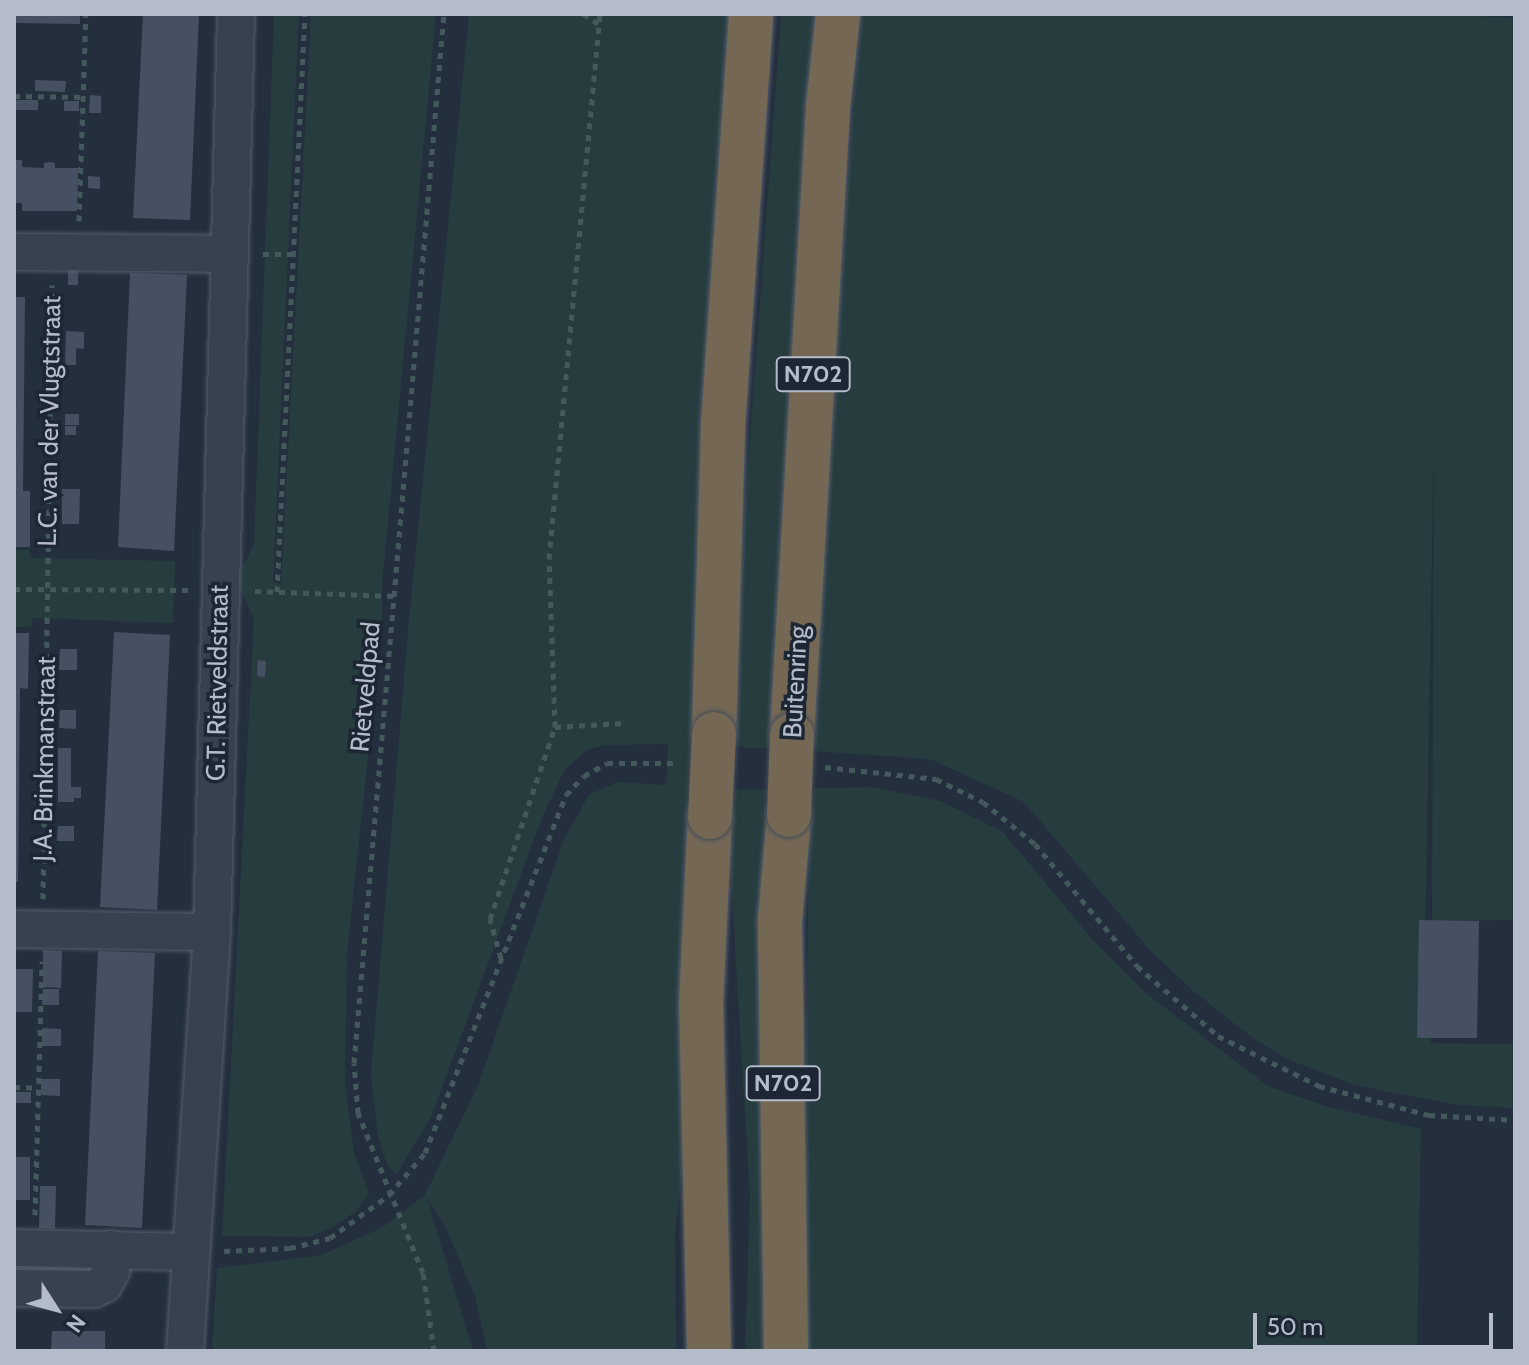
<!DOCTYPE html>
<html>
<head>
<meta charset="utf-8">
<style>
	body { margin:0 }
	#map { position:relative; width:1529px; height:1365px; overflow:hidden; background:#242f3e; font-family:Cabin,sans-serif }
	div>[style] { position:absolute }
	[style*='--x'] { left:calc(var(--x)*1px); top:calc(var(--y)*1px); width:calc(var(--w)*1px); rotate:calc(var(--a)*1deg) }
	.green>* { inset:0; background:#263c3f }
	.building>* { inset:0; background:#455162 }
	.path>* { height:5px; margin-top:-2.5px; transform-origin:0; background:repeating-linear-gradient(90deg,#44595c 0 6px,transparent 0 12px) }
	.roads { filter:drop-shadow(0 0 2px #565f6c) drop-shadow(0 0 2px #565f6c) }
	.minor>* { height:36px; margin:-18px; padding:0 18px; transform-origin:18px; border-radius:18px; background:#38414e }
	.highway>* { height:44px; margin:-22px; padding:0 22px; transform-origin:22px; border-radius:22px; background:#746855 }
	.bridges { filter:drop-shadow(0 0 2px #434c59) drop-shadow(0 0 2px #434c59) }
	.highway-bridge>* { height:44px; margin:-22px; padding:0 22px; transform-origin:22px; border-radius:22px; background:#746855 }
	span { translate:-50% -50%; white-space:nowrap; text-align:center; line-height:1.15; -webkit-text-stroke:7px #1d2633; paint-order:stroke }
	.shield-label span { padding:2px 6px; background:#1d2633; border:2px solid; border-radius:6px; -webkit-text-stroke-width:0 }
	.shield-label { font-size:24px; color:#b4bcc9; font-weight:700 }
	.street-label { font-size:26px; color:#b4bcc9 }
	.frame { position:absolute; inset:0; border:16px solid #b4bcc9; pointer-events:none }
	.north { position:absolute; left:16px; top:1269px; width:80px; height:80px; -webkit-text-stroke:6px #1d2633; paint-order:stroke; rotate:126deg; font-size:22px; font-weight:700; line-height:32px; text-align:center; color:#b4bcc9 }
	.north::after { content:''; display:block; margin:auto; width:28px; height:36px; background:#b4bcc9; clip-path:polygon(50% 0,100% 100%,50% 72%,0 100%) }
	.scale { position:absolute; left:1253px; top:1313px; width:240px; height:36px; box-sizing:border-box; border:4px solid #b4bcc9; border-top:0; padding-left:10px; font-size:24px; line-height:28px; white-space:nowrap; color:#b4bcc9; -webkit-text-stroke:6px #1d2633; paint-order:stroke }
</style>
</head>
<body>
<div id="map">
	<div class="green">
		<div style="clip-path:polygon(274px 14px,299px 14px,273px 582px,281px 584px,311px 14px,436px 14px,382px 586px,382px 624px,347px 954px,345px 1083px,354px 1152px,369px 1194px,355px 1212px,331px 1228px,309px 1237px,222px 1236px,254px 619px,236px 581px,254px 544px)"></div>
		<div style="clip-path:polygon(469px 14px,745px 14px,688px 1124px,675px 1234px,676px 1351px,487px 1351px,475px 1296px,444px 1224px,427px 1198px,473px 1351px,212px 1351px,217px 1268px,322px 1255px,383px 1227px,425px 1195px,479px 1083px,564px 839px,589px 795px,617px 782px,666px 785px,668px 744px,606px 745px,586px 750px,564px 771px,542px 818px,431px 1117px,397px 1174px,387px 1165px,378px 1136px,371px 1074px,408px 631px)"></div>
		<div style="clip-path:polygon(781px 14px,824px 14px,776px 749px,732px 747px,741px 560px)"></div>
		<div style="clip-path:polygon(861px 14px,1437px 14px,1515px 18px,1515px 920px,1432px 921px,1434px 436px,1424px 1006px,1431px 1043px,1515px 1044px,1515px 1108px,1459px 1105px,1394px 1093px,1355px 1085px,1289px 1060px,1254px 1039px,1192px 990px,1150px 950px,1024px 802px,930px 759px,812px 751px,831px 398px)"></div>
		<div style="clip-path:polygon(14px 550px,30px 550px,30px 558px,175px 561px,173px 623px,32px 618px,31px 627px,14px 627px)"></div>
		<div style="clip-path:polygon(872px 787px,940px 801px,1002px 831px,1092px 939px,1147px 994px,1268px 1086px,1325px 1106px,1421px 1129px,1417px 1351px,807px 1351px,804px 1196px,810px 788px)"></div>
		<div style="clip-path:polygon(774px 789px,770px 1351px,745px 1351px,750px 1197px,728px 831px,730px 790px)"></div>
	</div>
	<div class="building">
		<div style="clip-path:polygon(14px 14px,80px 14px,80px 24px,14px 23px)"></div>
		<div style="clip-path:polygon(143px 14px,199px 14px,190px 220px,133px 218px)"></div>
		<div style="clip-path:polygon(35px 80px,66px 81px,65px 92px,35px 91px)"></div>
		<div style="clip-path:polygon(90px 95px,101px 96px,101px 113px,89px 113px)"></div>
		<div style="clip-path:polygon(14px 100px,38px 100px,38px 110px,14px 110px)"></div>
		<div style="clip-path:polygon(64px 101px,79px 101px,79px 111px,64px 111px)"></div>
		<div style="clip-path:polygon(14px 160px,22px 160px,22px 167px,44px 168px,44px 163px,50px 162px,55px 163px,55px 168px,78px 168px,77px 211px,22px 211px,22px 203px,14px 203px)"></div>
		<div style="clip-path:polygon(88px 176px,100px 177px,100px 189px,88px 188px)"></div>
		<div style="clip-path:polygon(68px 270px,78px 270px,78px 285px,68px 285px)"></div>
		<div style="clip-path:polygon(130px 273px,187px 275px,174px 551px,118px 547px)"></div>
		<div style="clip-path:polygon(14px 297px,25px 297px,23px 491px,30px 491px,30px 547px,14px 547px)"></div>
		<div style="clip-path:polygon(66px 331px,84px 332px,84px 349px,76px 348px,76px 365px,65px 365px)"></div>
		<div style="clip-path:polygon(65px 414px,79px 414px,79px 425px,65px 425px)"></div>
		<div style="clip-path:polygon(65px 426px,76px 426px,76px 435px,65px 435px)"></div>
		<div style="clip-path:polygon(62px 489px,80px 489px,79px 524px,62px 524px)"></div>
		<div style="clip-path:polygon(114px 632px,170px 635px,157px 910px,100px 907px)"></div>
		<div style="clip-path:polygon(14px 633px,29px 633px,28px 689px,20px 688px,18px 882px,14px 882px)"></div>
		<div style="clip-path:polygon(60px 649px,77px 649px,77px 670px,59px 670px)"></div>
		<div style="clip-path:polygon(258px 660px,266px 661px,265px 677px,257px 676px)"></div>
		<div style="clip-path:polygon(60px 710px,76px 710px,76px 729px,59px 728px)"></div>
		<div style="clip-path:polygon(58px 748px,71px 748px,71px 787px,81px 787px,81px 798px,74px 798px,74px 802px,58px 802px)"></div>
		<div style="clip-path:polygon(58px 826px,74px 826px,74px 841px,57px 841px)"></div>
		<div style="clip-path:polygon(1419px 920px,1479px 921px,1477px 1038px,1417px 1038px)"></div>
		<div style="clip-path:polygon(43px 950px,62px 951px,61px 988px,43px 987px)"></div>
		<div style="clip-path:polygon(98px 951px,155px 953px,142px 1228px,85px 1225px)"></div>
		<div style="clip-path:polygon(14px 969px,33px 969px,32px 1012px,14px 1012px)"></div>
		<div style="clip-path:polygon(43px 989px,59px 989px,59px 1005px,42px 1005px)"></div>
		<div style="clip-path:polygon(42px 1028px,61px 1029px,61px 1046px,42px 1046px)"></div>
		<div style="clip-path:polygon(41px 1079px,60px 1079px,60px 1096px,41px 1095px)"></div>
		<div style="clip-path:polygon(16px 1092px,31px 1092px,31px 1103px,16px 1103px)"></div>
		<div style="clip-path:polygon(14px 1157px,30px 1157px,30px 1200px,14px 1200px)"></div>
		<div style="clip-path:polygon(40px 1186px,56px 1186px,55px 1229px,39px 1228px)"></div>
		<div style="clip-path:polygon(52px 1331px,105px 1331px,105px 1351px,51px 1351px)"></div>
	</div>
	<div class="path">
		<div style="--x:583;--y:14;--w:19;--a:32"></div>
		<div style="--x:14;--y:96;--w:71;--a:0.8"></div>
		<div style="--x:79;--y:221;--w:207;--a:-88.1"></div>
		<div style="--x:263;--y:254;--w:30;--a:0"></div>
		<div style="--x:14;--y:589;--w:175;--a:0.3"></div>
		<div style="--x:255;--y:591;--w:139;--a:2.1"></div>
		<div style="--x:277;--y:592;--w:579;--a:-87.23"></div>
		<div style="--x:555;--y:727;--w:69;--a:-3.3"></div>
		<div style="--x:825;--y:767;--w:112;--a:6.2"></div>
		<div style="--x:936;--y:779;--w:52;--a:26.1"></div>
		<div style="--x:983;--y:802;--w:67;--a:38.9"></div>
		<div style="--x:1035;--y:844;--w:159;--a:50.1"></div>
		<div style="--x:1137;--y:966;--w:107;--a:40.8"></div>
		<div style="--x:1218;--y:1036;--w:113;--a:26.3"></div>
		<div style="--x:1319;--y:1086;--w:114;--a:14.8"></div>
		<div style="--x:1429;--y:1115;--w:86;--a:3.3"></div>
		<div style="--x:43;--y:899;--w:614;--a:-89.16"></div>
		<div style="--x:501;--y:958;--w:41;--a:-105.8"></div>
		<div style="--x:490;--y:919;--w:203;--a:-71.3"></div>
		<div style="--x:555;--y:727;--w:168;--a:-92"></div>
		<div style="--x:549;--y:559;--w:547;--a:-84.65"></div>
		<div style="--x:14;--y:1087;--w:24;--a:2"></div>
		<div style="--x:35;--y:1215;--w:254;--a:-88.4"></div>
		<div style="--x:224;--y:1251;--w:66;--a:-2.6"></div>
		<div style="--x:290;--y:1248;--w:41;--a:-14"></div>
		<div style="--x:330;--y:1238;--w:73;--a:-36.1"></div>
		<div style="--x:389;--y:1195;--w:55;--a:-49.4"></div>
		<div style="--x:425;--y:1153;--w:385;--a:-68.5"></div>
		<div style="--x:566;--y:795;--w:26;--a:-47"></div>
		<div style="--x:584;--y:776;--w:26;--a:-29"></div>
		<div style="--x:607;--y:763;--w:69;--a:0"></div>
		<div style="--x:434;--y:1351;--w:79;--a:-98"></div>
		<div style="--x:423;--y:1273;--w:173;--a:-112.1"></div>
		<div style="--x:358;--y:1113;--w:50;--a:-94.6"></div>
		<div style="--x:354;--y:1063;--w:1053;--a:-85.1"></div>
	</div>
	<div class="roads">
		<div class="minor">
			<div style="--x:14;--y:252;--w:216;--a:0.5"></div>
			<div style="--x:14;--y:929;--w:198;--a:0.9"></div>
			<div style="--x:14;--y:1248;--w:177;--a:1.3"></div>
			<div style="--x:14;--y:1288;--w:80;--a:0.7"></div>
			<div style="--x:94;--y:1289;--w:11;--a:-27"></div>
			<div style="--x:104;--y:1284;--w:15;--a:-62"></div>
			<div style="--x:111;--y:1271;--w:22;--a:-90"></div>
			<div style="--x:185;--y:1351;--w:420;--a:-86.3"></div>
			<div style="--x:212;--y:932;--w:918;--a:-88.5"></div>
		</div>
		<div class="highway">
			<div style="--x:714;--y:734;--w:308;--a:-88.3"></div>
			<div style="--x:723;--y:426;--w:413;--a:-86.1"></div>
			<div style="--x:792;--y:735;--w:628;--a:-86.71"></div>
			<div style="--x:828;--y:108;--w:95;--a:-83.9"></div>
			<div style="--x:709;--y:1351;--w:346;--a:-91.3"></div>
			<div style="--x:701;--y:1005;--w:188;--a:-87.3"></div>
			<div style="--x:786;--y:1351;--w:430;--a:-90.8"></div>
			<div style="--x:780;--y:921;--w:106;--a:-85.1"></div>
		</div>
	</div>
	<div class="bridges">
		<div class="highway-bridge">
			<div style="--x:789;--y:815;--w:80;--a:-87.9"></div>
			<div style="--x:710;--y:817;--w:83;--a:-87.2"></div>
		</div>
	</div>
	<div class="shield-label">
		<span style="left:813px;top:374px">N702</span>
		<span style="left:783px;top:1083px">N702</span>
	</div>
	<div class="street-label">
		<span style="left:50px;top:421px;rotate:-89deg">L.C. van der Vlugtstraat</span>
		<span style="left:796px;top:682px;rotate:-87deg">Buitenring</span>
		<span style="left:218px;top:683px;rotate:-89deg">G.T. Rietveldstraat</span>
		<span style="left:366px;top:687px;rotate:-85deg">Rietveldpad</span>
		<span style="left:45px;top:759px;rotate:-89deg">J.A. Brinkmanstraat</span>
	</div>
	<div class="frame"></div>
	<div class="north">N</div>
	<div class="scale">50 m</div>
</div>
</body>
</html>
